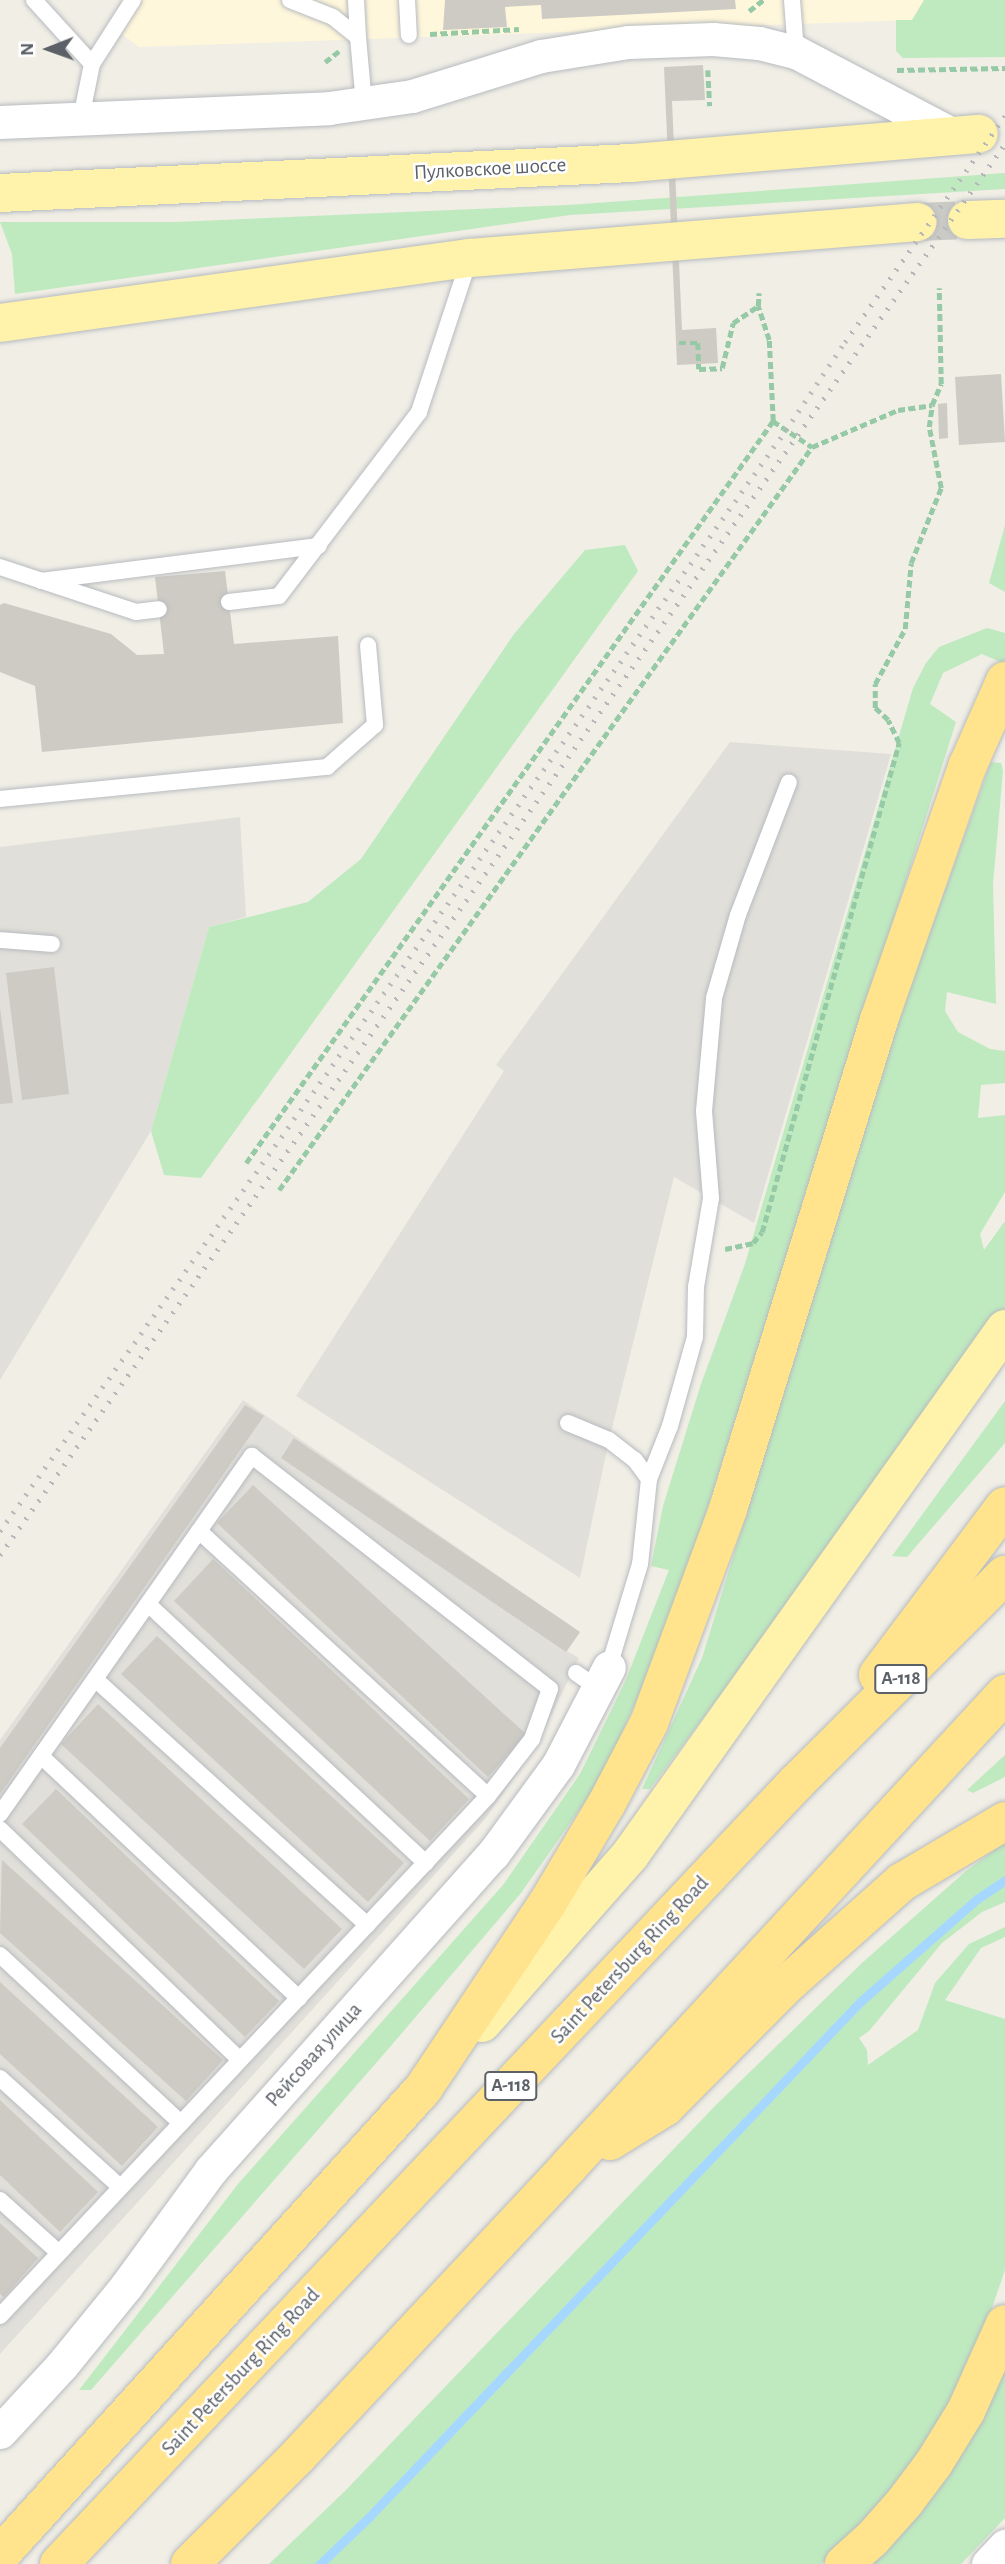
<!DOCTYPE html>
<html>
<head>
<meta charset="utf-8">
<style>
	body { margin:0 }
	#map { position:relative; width:1005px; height:2564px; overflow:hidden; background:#f0eee5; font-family:"Alegreya Sans",sans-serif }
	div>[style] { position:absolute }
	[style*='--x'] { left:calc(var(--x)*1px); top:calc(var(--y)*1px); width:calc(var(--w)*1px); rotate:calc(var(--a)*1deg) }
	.commercial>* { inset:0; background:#fff7db }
	.industrial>* { inset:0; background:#e1dfd9 }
	.green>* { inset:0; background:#bfeabf }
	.stream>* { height:9px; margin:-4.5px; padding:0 4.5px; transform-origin:4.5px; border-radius:4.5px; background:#a6d8ff }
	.building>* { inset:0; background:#cecbc4 }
	.primary-tunnel>* { height:38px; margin-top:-19px; transform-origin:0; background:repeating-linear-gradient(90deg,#cbcbc6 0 38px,transparent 0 57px) }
	.path>* { height:4.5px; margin-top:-2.25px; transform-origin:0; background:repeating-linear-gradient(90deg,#96c9a5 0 7px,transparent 0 10.5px) }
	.roads { filter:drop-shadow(0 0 2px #b7bbc0) drop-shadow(0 0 2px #b7bbc0) }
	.lane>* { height:16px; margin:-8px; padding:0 8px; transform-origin:8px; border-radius:8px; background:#fff }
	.street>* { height:33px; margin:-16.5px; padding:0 16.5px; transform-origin:16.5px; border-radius:16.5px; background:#fff }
	.primary>* { height:38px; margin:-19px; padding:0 19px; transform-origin:19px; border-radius:19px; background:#fff2ab }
	.highway>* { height:38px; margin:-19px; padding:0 19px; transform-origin:19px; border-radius:19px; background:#ffe38d }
	.rail>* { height:5px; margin-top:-2.5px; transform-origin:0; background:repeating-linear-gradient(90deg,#b6b7b8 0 2px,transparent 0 11px) }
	span { translate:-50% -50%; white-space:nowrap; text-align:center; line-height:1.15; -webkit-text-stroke:5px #fff; paint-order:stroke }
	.shield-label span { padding:2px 5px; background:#fff; border:2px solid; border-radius:5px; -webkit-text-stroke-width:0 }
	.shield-label { font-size:19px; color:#5c6167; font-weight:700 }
	.street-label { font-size:21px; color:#5c6167 }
	.north { position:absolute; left:14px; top:14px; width:70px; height:70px; -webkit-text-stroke:5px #fff; paint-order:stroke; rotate:269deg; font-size:19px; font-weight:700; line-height:28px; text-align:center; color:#5c6167 }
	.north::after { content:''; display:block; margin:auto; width:24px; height:32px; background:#5c6167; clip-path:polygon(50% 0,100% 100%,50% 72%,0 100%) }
</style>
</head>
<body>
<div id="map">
	<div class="commercial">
		<div style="clip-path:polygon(121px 0,924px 0,912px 20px,139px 47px,123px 35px)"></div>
	</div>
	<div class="industrial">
		<div style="clip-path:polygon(730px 742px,891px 754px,754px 1223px,674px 1177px,609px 1440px,580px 1578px,296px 1396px,504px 1071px,496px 1065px)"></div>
		<div style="clip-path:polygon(240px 817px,246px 917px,209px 927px,151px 1131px,0 1380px,0 847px)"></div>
		<div style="clip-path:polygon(243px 1400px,580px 1632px,567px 1651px,579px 1658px,537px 1745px,485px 1819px,0 2354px,0 1740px)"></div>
	</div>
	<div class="green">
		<div style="clip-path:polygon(924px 0,1005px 0,1005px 57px,903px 58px,896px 51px,896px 20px,912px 20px)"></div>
		<div style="clip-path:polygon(1005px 173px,1005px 189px,570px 215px,15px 294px,12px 254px,0 222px,176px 222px,568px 205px)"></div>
		<div style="clip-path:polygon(1005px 525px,1005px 592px,989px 583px)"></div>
		<div style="clip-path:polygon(625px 545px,638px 571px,201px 1178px,164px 1175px,151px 1131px,209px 927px,308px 902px,361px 859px,514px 634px,585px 550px)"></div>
		<div style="clip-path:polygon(987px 628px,1005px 633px,1005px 664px,982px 654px,943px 673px,930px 704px,956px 722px,688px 1570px,642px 1688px,601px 1779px,521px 1893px,390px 2047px,91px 2390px,79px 2390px,238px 2184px,503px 1885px,580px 1774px,625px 1682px,669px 1570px,651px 1566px,663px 1506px,701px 1384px,745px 1264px,913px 688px,926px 663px,939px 647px)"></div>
		<div style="clip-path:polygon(991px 762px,1001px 763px,1003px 771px,993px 884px,996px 1004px,947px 992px,945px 1011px,958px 1032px,990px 1049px,1005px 1051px,1005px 1083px,981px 1085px,978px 1118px,1005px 1115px,1005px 1192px,980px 1234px,984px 1250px,1005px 1221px,1005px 1308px,976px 1352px,650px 1789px,642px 1789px,702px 1658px,896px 1026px)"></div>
		<div style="clip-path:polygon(1005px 1401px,1005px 1443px,907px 1557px,892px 1556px)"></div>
		<div style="clip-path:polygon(1005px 1755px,1005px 1777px,973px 1793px,967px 1790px)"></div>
		<div style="clip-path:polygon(1005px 1842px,1005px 1902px,982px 1912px,942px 1943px,869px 2031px,859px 2038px,867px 2050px,868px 2065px,918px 2030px,935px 1983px,969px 1944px,1005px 1927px,1005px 1937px,981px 1948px,945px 2000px,1005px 2019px,1005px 2270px,981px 2340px,951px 2402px,919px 2453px,861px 2527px,821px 2564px,269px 2564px,345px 2491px,716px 2105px,862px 1963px,966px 1871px)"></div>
		<div style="clip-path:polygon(1005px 2368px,1005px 2518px,961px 2564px,869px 2564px)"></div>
	</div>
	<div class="stream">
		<div style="--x:320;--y:2564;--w:68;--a:-43.8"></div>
		<div style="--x:369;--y:2517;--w:712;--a:-46.37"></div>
		<div style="--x:860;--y:2002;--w:156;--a:-41.4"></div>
		<div style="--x:977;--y:1899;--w:34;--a:-34"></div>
	</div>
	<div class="building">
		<div style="clip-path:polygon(445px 0,735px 0,736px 9px,542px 19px,541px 5px,505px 7px,507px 27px,443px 30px)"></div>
		<div style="clip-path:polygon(703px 65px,705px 100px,672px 101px,682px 330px,716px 328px,718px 363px,677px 365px,664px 67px)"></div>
		<div style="clip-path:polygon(1001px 374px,1005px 442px,959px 445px,955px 377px)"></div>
		<div style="clip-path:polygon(947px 403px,948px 438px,939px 439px,938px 404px)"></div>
		<div style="clip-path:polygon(225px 571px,234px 644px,338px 636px,343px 723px,42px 752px,35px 686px,0 672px,0 605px,4px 603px,111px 634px,137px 655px,164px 654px,155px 577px)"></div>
		<div style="clip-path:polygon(54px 967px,69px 1094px,22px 1100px,6px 973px)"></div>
		<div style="clip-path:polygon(0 1008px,13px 1103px,0 1104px)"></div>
		<div style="clip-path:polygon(245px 1405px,264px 1416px,0 1794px,0 1748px)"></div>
		<div style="clip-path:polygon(294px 1438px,580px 1632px,566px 1652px,281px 1458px)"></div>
		<div style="clip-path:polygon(253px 1485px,526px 1734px,488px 1777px,217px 1523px)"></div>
		<div style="clip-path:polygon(213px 1559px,469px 1799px,430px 1841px,174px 1601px)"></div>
		<div style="clip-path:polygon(157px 1636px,404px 1863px,368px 1902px,121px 1674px)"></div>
		<div style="clip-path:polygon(98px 1704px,342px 1929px,304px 1969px,61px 1744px)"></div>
		<div style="clip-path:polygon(56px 1789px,279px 2001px,245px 2037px,22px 1824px)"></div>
		<div style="clip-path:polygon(2px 1860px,223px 2060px,186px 2101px,0 1933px)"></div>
		<div style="clip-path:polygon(0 1982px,158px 2127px,122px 2166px,0 2054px)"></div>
		<div style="clip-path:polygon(0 2100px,98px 2192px,60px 2232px,0 2175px)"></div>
		<div style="clip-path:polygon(0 2223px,38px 2258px,4px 2297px,0 2294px)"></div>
	</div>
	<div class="primary-tunnel">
		<div style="--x:918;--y:222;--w:49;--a:-2.3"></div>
	</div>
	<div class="path">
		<div style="--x:749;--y:11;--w:18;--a:-38"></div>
		<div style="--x:430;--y:34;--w:89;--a:-3.2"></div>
		<div style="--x:325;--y:62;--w:18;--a:-38"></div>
		<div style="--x:708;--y:70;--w:36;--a:87"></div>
		<div style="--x:897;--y:70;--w:108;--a:-1.1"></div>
		<div style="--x:679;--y:343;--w:19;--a:0"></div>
		<div style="--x:698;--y:343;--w:26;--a:88"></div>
		<div style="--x:699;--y:369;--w:23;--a:-2"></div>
		<div style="--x:722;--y:368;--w:46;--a:-76.3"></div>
		<div style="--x:733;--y:323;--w:30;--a:-34"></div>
		<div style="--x:773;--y:421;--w:47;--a:33.7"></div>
		<div style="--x:246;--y:1163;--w:910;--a:-54.62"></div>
		<div style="--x:773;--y:421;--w:81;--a:-92.8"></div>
		<div style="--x:769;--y:340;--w:36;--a:-108"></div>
		<div style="--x:758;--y:306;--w:13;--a:-86"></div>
		<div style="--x:279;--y:1190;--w:914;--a:-54.35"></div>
		<div style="--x:812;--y:447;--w:94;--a:-23.3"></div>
		<div style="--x:898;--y:410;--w:34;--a:-8"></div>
		<div style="--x:932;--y:405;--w:23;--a:-67"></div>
		<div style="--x:941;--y:384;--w:96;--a:-91.2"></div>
		<div style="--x:725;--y:1249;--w:29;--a:-12"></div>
		<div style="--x:753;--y:1243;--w:14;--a:-51"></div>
		<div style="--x:762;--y:1232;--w:508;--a:-74.35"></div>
		<div style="--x:899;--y:743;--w:25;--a:-116"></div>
		<div style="--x:888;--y:720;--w:18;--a:-137"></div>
		<div style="--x:875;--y:708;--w:24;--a:-90"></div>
		<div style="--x:875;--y:684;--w:63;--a:-61.4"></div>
		<div style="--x:905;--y:629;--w:66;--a:-84.8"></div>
		<div style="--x:911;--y:563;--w:81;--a:-68.2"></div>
		<div style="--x:941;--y:488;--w:62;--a:-101.1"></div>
		<div style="--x:929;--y:427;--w:22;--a:-82"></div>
	</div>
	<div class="roads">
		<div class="lane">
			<div style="--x:34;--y:0;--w:86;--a:47.8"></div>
			<div style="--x:290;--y:0;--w:46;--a:21.6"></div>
			<div style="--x:333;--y:17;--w:32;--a:39"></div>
			<div style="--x:358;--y:37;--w:67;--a:84.9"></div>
			<div style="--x:356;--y:0;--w:37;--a:87"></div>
			<div style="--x:407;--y:0;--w:35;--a:87"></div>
			<div style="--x:792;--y:0;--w:52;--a:85.6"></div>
			<div style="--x:81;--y:118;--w:55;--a:-78.5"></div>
			<div style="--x:92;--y:64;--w:76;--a:-57.4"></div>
			<div style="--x:0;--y:567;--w:143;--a:18.3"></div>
			<div style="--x:136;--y:612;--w:23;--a:-7"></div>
			<div style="--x:41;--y:581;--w:280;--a:-7.2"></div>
			<div style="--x:229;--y:602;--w:50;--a:-6.8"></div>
			<div style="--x:279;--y:596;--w:231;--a:-52.7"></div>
			<div style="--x:419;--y:412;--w:160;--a:-71.8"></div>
			<div style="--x:0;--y:799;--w:329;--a:-5.6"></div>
			<div style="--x:327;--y:767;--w:64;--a:-41.2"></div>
			<div style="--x:375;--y:725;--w:80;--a:-95"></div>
			<div style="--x:0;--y:940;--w:52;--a:4.4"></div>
			<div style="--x:568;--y:1423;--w:44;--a:22.5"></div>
			<div style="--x:609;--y:1440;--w:33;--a:38"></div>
			<div style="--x:635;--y:1460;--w:24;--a:54"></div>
			<div style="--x:649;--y:1479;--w:85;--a:96"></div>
			<div style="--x:640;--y:1564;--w:108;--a:106.8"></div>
			<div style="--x:649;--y:1479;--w:57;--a:-68.4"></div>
			<div style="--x:670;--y:1426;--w:92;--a:-74.3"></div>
			<div style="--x:695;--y:1337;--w:50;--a:-88.9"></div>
			<div style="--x:696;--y:1287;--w:90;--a:-80.4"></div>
			<div style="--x:711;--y:1198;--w:87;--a:-94.6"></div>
			<div style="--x:704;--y:1111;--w:113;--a:-84.9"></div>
			<div style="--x:714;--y:998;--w:86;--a:-73.9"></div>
			<div style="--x:738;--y:915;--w:142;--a:-69"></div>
			<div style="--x:199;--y:1531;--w:392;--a:42.5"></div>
			<div style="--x:148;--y:1604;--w:380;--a:43"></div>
			<div style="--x:576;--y:1673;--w:28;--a:35"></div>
			<div style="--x:95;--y:1679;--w:367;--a:42.1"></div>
			<div style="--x:41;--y:1756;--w:354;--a:43.2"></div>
			<div style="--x:0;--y:1814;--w:438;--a:-54.9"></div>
			<div style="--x:252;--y:1456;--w:378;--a:38"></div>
			<div style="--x:550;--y:1689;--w:53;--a:109.8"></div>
			<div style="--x:532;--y:1739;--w:72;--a:127.7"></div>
			<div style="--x:488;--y:1796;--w:713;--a:133.18"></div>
			<div style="--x:0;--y:1829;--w:333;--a:43.9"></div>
			<div style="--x:0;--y:1955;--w:247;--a:42.9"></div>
			<div style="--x:0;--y:2078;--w:162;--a:42.2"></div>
			<div style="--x:0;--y:2200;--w:79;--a:41.9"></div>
		</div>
		<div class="street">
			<div style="--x:0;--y:122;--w:329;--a:-2.4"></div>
			<div style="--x:329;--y:108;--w:84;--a:-8.2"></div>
			<div style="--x:412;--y:96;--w:135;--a:-17.2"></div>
			<div style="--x:541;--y:56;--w:88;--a:-9.1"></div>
			<div style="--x:628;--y:42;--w:85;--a:-2"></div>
			<div style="--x:713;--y:39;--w:46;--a:5"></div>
			<div style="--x:759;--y:43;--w:38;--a:14"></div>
			<div style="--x:796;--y:52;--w:180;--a:27.8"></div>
			<div style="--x:0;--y:2432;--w:91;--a:-47.2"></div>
			<div style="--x:62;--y:2365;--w:103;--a:-50.9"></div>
			<div style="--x:127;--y:2285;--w:142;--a:-53.9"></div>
			<div style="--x:211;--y:2170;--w:424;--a:-48.3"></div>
			<div style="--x:493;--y:1854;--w:110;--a:-53.9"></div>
			<div style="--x:558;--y:1765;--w:110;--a:-62.5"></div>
			<div style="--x:988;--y:2564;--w:25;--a:-47"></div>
		</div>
		<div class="primary">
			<div style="--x:0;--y:193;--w:632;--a:-2.72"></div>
			<div style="--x:631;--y:163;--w:349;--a:-4.8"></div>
			<div style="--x:967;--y:220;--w:38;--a:-2"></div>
			<div style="--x:0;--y:323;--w:474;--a:-7.9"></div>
			<div style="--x:470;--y:258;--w:449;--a:-4.6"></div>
			<div style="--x:482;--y:2023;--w:224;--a:-48.6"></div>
			<div style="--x:630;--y:1855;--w:646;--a:-54.51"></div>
		</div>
		<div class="highway">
			<div style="--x:878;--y:1675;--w:211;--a:-53.1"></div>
			<div style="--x:610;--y:2141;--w:65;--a:-31.7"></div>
			<div style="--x:665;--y:2107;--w:169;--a:-45.2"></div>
			<div style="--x:784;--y:1987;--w:158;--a:-41.7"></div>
			<div style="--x:902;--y:1882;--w:120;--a:-30.6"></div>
			<div style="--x:0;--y:2555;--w:629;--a:-47.77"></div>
			<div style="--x:423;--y:2089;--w:223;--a:-56.2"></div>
			<div style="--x:547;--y:1904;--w:117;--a:-59.3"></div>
			<div style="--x:607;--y:1803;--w:90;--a:-62.3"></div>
			<div style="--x:649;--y:1723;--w:228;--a:-69.7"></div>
			<div style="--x:728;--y:1509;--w:512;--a:-72.84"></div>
			<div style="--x:879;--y:1020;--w:270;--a:-70.8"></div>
			<div style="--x:968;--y:765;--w:92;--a:-66.2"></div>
			<div style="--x:59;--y:2564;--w:1074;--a:-46.66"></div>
			<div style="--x:796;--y:1783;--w:295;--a:-44.9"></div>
			<div style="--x:190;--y:2564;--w:153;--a:-45"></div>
			<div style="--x:298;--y:2456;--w:397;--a:-46.9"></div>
			<div style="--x:569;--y:2166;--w:643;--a:-47.27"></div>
			<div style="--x:844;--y:2564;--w:38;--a:-42"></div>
			<div style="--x:872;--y:2539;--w:48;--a:-48.4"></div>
			<div style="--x:904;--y:2503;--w:50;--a:-53.1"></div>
			<div style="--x:934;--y:2463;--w:61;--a:-58.4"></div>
			<div style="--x:966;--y:2411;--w:95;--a:-65.9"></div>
		</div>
	</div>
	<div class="rail">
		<div style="--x:0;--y:1531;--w:1353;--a:-54.48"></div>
		<div style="--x:786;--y:430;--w:106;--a:-56.2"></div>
		<div style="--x:845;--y:342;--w:277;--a:-54.7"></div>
		<div style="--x:0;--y:1555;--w:1732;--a:-54.54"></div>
	</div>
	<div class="shield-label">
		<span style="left:901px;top:1679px">А-118</span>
		<span style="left:511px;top:2086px">А-118</span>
	</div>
	<div class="street-label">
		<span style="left:490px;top:169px;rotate:-3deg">Пулковское шоссе</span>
		<span style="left:630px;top:1960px;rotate:-47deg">Saint Petersburg Ring Road</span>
		<span style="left:314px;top:2055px;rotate:-48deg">Рейсовая улица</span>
		<span style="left:241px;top:2372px;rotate:-47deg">Saint Petersburg Ring Road</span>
	</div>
	<div class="north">N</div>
</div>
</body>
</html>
